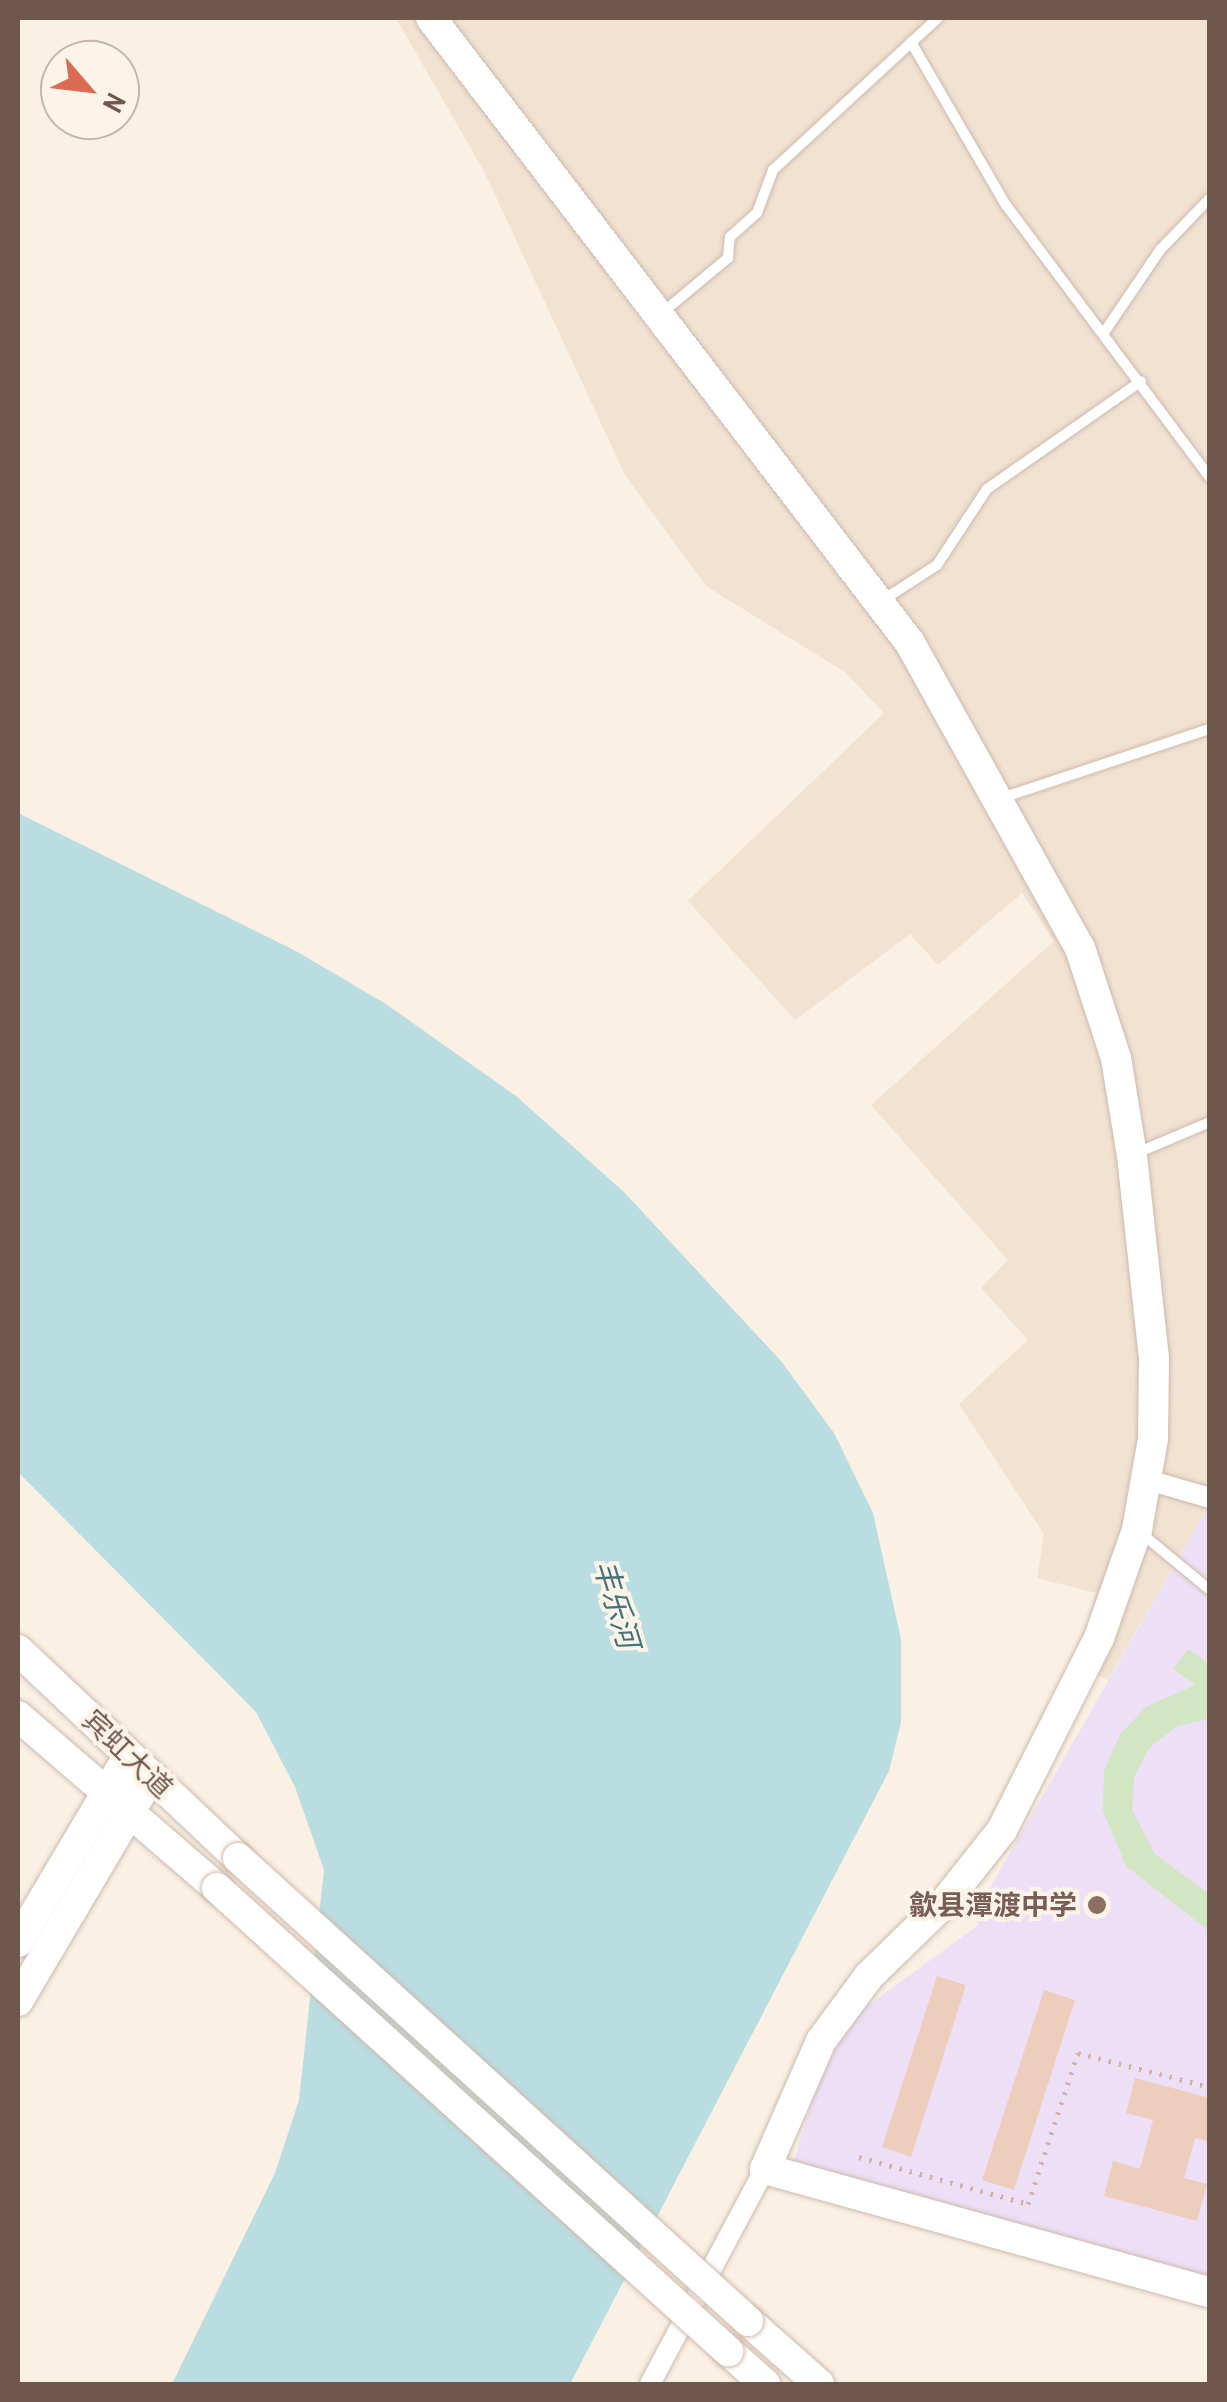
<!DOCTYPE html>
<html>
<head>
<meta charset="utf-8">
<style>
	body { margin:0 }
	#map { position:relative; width:1227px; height:2402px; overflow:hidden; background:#faf0e3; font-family:"Archivo Narrow","Noto Sans SC",sans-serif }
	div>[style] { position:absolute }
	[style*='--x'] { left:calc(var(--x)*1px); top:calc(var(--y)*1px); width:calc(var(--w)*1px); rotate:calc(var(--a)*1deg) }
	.residential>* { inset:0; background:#f1e2d2 }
	.education>* { inset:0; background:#ede0f6 }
	.green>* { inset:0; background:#d3e6c3 }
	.water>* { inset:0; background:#badde1 }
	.building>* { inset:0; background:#edcebd }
	.path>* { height:5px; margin-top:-2.5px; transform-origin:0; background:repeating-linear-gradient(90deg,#d1b2a1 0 2.5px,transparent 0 10.5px) }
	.roads { filter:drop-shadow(0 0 2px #ccbaae) drop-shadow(0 0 2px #ccbaae) }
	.lane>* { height:10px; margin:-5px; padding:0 5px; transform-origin:5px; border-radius:5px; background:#fff }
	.street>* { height:20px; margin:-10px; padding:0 10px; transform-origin:10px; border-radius:10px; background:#fff }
	.secondary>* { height:30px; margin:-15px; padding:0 15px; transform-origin:15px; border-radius:15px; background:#fff }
	.bridges { filter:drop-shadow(0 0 2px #cfb9ab) drop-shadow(0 0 2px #cfb9ab) }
	.secondary-bridge>* { height:30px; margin:-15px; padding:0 15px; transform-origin:15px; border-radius:15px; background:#fff }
	.dots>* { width:28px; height:28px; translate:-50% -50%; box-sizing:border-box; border:5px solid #fdf4e9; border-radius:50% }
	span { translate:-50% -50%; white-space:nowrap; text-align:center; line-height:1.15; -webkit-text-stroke:8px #fdf4e9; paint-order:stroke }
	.street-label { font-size:28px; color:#70574b }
	.education-label { font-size:28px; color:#785e54; font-weight:700 }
	.right { translate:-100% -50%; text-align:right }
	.water-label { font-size:30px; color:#44747b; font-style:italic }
	.frame { position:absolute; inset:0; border:20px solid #70574b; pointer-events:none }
	.north { position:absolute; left:40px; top:40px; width:100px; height:100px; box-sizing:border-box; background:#fdf4e9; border:2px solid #c5b5aa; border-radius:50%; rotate:118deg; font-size:28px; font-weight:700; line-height:40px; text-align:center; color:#70574b }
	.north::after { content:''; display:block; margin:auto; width:35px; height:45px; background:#da6b52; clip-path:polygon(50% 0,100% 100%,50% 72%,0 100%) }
</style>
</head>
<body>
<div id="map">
	<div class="residential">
		<div style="clip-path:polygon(396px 18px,1209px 18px,1209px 1505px,1108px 1680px,1075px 1666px,1096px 1593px,1037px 1578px,1044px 1534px,959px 1404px,1028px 1340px,981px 1288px,1008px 1260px,871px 1105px,1054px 941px,1022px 893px,938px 965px,910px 934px,795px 1020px,688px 901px,884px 713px,845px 672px,706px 586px,625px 475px,485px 173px)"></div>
	</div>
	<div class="education">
		<div style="clip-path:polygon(1209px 1505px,1209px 2277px,793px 2163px,825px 2062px,862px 2010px,977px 1926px,992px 1884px)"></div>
	</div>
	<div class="green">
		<div style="clip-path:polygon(1188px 1649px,1209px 1664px,1209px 1719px,1177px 1726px,1149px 1748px,1134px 1778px,1132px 1810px,1155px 1854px,1209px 1894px,1209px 1931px,1126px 1866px,1103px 1811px,1104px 1771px,1120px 1734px,1147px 1706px,1195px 1685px,1173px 1669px)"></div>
	</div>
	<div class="water">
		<div style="clip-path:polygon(18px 813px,296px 951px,386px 1004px,516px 1096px,623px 1191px,781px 1361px,834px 1433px,873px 1513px,901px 1639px,901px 1722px,889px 1771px,570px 2384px,172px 2384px,275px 2173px,299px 2100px,324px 1870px,295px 1787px,256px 1712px,18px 1472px)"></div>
	</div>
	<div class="building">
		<div style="clip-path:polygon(937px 1976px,966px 1985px,911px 2157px,882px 2147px)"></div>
		<div style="clip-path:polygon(1044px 1990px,1075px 2000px,1014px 2190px,982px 2180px)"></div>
		<div style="clip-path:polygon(1135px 2078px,1210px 2098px,1210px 2142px,1195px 2138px,1184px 2178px,1207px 2184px,1197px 2221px,1104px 2196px,1113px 2161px,1140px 2169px,1153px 2120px,1126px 2113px)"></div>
	</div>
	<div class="path">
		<div style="--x:859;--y:2157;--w:175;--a:15.5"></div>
		<div style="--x:1028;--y:2204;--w:159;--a:-71.7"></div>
		<div style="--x:1078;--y:2053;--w:136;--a:14.4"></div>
	</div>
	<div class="roads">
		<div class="lane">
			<div style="--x:911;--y:42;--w:189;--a:59.8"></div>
			<div style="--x:1006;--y:205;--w:341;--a:53.2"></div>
			<div style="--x:662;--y:313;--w:86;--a:-39.8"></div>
			<div style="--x:728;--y:258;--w:21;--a:-85"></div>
			<div style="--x:730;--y:237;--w:36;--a:-42"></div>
			<div style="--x:757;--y:213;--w:46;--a:-69.6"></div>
			<div style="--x:773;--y:170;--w:224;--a:-42.7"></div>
			<div style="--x:1103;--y:334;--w:102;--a:-55.8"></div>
			<div style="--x:1160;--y:250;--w:72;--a:-46.1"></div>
			<div style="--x:883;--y:600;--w:64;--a:-32.9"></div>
			<div style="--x:937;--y:565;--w:91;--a:-56.7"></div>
			<div style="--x:987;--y:489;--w:188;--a:-35"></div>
			<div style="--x:999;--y:799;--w:222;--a:-18.4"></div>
			<div style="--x:1137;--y:1153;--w:79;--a:-23"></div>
			<div style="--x:1141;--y:1533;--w:89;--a:39.6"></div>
		</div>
		<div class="street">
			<div style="--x:1148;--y:1480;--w:65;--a:16.2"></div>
			<div style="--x:650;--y:2384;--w:244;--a:-61.9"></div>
		</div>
		<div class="secondary">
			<div style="--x:431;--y:18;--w:787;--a:52.53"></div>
			<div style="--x:910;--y:643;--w:349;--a:60.9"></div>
			<div style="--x:1080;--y:948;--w:116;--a:71.9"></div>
			<div style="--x:1116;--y:1058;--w:99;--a:80.7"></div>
			<div style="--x:1132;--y:1156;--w:202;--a:83.8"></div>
			<div style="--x:1154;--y:1357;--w:82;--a:90.7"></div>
			<div style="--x:1153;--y:1439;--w:92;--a:100"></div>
			<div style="--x:1137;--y:1530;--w:114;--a:109.4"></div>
			<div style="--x:1099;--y:1638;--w:215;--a:116.8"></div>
			<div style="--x:1002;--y:1830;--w:92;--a:128.4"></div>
			<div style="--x:945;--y:1902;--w:106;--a:135.8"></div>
			<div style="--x:869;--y:1976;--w:81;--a:126.4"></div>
			<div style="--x:821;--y:2041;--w:140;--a:113.6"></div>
			<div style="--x:765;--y:2169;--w:462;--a:15.5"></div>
			<div style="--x:18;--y:1650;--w:303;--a:43.4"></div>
			<div style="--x:18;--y:1716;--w:263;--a:40.8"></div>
			<div style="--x:18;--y:1942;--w:217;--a:-59.3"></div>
			<div style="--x:18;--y:2001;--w:261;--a:-59.4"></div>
			<div style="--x:748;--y:2321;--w:95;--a:41.6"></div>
			<div style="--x:728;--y:2351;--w:50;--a:41.7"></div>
		</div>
	</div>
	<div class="bridges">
		<div class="secondary-bridge">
			<div style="--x:238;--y:1858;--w:689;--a:42.23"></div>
			<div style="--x:217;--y:1888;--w:690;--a:42.18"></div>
		</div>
	</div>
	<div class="dots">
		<div style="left:1097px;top:1905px;background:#8d6e63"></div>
	</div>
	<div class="street-label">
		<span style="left:128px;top:1754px;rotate:44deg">宾虹大道</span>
	</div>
	<div class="education-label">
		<span class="right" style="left:1077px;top:1905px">歙县潭渡中学</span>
	</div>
	<div class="water-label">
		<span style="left:617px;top:1604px;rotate:73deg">丰乐河</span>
	</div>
	<div class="frame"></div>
	<div class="north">N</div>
</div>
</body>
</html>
